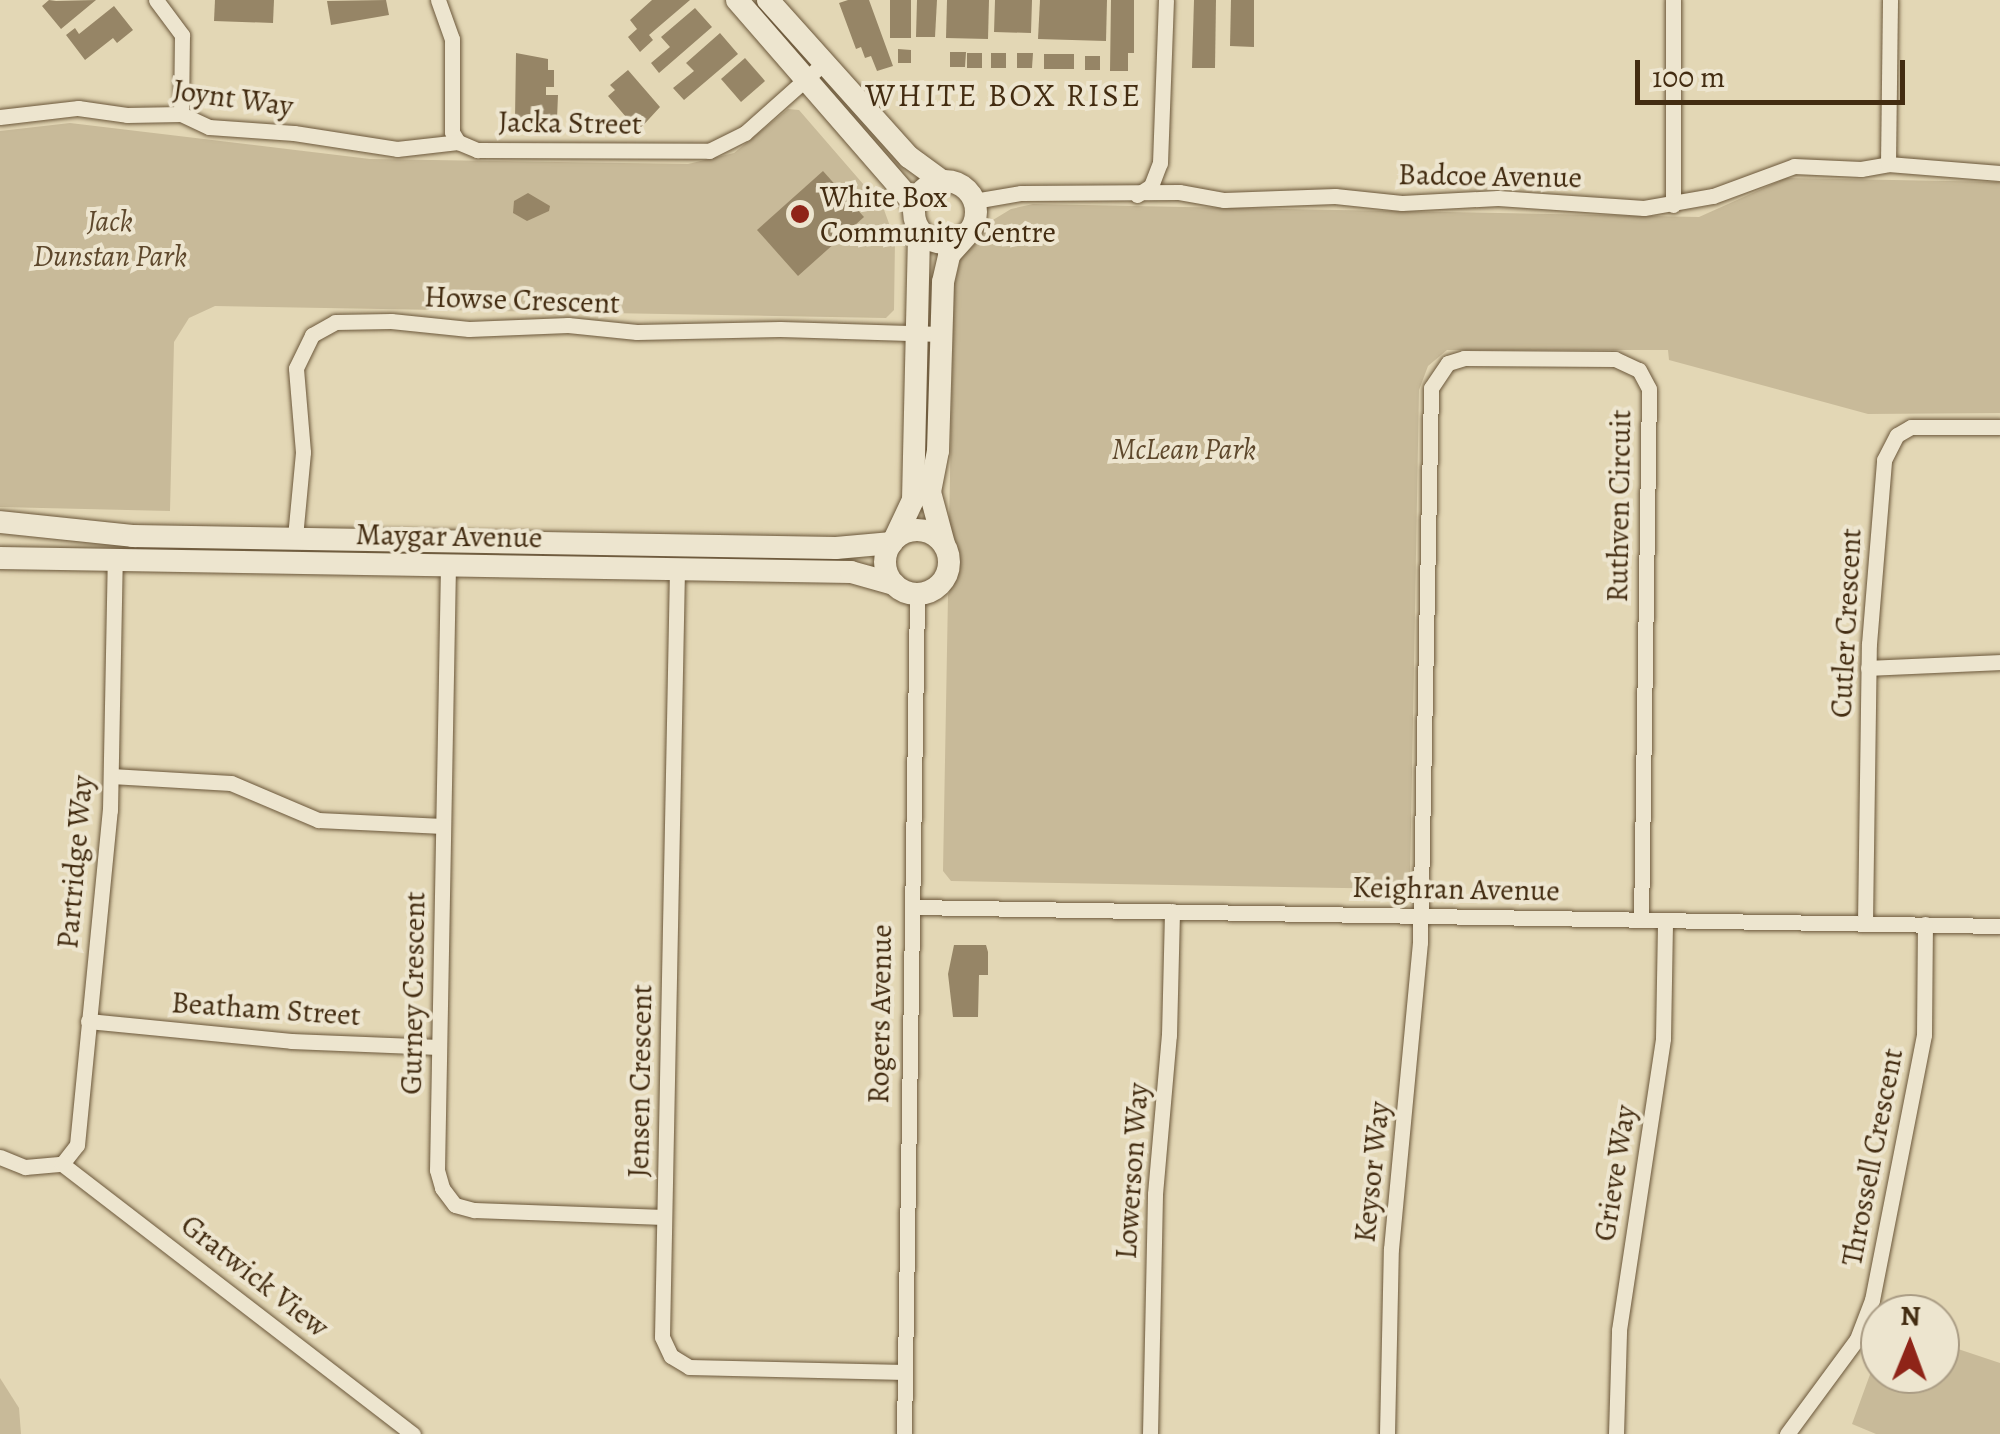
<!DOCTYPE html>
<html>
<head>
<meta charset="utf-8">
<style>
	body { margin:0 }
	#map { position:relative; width:2000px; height:1434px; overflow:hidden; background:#e3d7b5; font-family:Alegreya,serif }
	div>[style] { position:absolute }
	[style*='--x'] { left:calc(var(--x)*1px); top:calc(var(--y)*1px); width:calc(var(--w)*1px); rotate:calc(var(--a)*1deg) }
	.green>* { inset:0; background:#c8ba99 }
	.building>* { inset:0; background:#968566 }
	.roads { filter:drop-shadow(0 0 2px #6b573a) drop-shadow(0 0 2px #6b573a) }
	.street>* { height:15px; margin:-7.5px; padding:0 7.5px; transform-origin:7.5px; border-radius:7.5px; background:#ede5cf }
	.secondary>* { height:22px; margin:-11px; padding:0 11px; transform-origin:11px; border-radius:11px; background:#ede5cf }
	.secondary>.ring { margin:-11px; padding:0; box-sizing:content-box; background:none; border:22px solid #ede5cf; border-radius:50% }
	.dots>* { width:28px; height:28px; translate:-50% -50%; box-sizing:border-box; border:5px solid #ede5cf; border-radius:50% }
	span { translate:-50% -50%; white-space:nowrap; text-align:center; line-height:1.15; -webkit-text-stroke:8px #ede5cf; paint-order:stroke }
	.street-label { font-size:30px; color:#432c11 }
	.poi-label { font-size:30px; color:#432c11 }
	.left { translate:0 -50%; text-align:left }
	.park-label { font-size:30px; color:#5e482c; font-style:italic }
	.neighbourhood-label { font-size:32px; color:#432c11; letter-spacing:2.5px }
	.north { position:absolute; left:1860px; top:1294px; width:100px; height:100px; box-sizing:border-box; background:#ede5cf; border:2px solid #a99b83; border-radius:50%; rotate:1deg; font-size:28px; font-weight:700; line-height:40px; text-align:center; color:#432c11 }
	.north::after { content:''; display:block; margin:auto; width:35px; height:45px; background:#8f2418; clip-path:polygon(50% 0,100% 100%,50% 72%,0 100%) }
	.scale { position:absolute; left:1635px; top:60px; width:270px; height:45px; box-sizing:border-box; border:5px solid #432c11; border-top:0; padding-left:12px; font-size:30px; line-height:35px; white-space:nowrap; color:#432c11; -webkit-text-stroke:8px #ede5cf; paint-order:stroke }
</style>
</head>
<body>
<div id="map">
	<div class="green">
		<div style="clip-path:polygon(788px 109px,799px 110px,883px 207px,895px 240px,894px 310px,886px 318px,215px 306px,189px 318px,174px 342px,170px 511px,0 507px,0 131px,70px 123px,370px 159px,688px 164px,734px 153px)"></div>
		<div style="clip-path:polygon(1786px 178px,2000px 182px,2000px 413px,1868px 414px,1669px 360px,1668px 350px,1447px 350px,1428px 366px,1419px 390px,1410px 881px,1402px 889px,951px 881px,943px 871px,948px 595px,957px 574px,958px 548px,949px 525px,954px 285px,961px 257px,983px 226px,1011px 209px,1033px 204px,1699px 217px)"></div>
		<div style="clip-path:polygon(1940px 1343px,2000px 1363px,2000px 1434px,1876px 1434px,1852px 1424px,1880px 1347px,1880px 1374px,1940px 1374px)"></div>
		<div style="clip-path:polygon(0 1378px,19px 1408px,21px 1434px,0 1434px)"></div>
	</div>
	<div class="building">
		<div style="clip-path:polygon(49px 0,56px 1px,96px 0,61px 29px,42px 6px)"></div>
		<div style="clip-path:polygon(215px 0,274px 0,273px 23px,214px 21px)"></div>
		<div style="clip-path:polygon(386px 0,389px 15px,331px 25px,327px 1px)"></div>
		<div style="clip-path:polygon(652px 0,690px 0,649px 35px,653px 40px,640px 52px,628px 37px,637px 29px,630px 20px)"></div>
		<div style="clip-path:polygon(848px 0,869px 0,893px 66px,877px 71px,871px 56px,865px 58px,861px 47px,856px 49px,839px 3px)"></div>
		<div style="clip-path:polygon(890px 0,911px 0,911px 38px,890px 38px)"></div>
		<div style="clip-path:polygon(917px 0,937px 0,935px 37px,916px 37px)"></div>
		<div style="clip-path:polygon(947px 0,989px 0,988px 39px,946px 38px)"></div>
		<div style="clip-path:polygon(995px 0,1032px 0,1031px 33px,994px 32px)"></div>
		<div style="clip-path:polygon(1040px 0,1107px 0,1106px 41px,1038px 39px)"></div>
		<div style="clip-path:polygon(1111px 0,1134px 0,1134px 53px,1128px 53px,1128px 71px,1110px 71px)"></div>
		<div style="clip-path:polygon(1194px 0,1216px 0,1215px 68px,1192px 68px)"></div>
		<div style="clip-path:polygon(1231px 0,1254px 0,1254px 47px,1230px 46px)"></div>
		<div style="clip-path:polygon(114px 6px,133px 30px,117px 43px,113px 38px,85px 60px,66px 35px,75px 28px,79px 34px)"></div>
		<div style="clip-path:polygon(695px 8px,712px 27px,659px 73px,651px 63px,670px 47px,661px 37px)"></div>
		<div style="clip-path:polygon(720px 33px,738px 54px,684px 100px,673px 88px,694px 71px,686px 63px)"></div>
		<div style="clip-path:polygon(898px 49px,911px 50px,911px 63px,898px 63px)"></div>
		<div style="clip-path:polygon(950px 52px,966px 52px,965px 67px,950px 67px)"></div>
		<div style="clip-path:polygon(516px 53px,548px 59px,548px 70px,554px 70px,554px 87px,546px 87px,546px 95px,558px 95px,557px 119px,526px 123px,526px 118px,515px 118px)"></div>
		<div style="clip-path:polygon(967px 53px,982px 53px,982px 68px,967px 68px)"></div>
		<div style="clip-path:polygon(991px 53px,1006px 53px,1006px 68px,991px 68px)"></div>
		<div style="clip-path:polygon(1017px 53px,1033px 53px,1032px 68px,1017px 68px)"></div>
		<div style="clip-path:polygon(1044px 54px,1074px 54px,1074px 69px,1044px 69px)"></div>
		<div style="clip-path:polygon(1085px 56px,1100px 56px,1100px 70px,1085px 70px)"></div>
		<div style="clip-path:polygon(745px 58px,765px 81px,741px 102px,721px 79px)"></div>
		<div style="clip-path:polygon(628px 70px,660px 107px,638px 131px,608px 96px,615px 90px,610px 85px)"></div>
		<div style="clip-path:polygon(823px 171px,864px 217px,798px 276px,757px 230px)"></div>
		<div style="clip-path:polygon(528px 193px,550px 206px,549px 211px,527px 221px,513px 213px,514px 201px)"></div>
		<div style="clip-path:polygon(954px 945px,986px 945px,988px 952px,988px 975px,979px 975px,978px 1017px,953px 1017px,948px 974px)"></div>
	</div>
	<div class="roads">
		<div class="street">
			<div style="--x:156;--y:0;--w:44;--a:53.4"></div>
			<div style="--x:182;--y:35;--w:79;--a:90.7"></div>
			<div style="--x:438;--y:0;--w:41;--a:70.3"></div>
			<div style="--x:452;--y:39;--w:93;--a:90"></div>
			<div style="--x:452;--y:132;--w:12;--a:59"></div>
			<div style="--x:458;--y:142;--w:21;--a:23"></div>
			<div style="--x:477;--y:150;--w:232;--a:0.2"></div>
			<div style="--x:709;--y:151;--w:40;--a:-26.6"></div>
			<div style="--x:745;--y:133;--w:107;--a:-41.6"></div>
			<div style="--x:1673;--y:0;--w:205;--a:90"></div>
			<div style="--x:0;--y:117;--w:79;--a:-6.6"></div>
			<div style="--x:78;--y:108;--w:49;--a:8.1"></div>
			<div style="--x:127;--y:115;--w:54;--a:-1.1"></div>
			<div style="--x:181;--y:114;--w:31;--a:25"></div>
			<div style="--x:209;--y:127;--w:85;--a:4"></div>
			<div style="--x:294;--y:133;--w:104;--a:8.8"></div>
			<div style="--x:397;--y:149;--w:61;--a:-6.5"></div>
			<div style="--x:1888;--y:164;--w:164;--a:-89.3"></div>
			<div style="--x:1137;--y:195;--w:17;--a:-33"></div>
			<div style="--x:1151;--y:186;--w:25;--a:-69"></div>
			<div style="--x:1160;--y:163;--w:163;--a:-87.9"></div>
			<div style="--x:974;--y:201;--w:48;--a:-9.7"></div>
			<div style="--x:1021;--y:193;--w:158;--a:-0.4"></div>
			<div style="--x:1179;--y:192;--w:46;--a:10.1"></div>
			<div style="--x:1224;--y:200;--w:111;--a:-2.1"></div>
			<div style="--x:1335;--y:196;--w:67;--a:6"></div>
			<div style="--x:1402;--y:203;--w:96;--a:-3"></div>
			<div style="--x:1498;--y:198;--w:146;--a:3.9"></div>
			<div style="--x:1644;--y:208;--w:70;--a:-9.9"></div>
			<div style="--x:1713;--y:196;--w:86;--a:-20.3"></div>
			<div style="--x:1794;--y:166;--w:67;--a:2.6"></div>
			<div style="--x:1861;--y:169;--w:27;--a:-10"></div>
			<div style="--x:1888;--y:164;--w:112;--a:4.6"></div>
			<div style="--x:295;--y:537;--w:85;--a:-84.6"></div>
			<div style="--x:303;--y:452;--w:84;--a:-94.8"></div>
			<div style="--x:296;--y:368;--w:37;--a:-64"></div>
			<div style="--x:312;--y:335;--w:26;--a:-29"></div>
			<div style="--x:335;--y:322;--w:56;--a:-1"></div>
			<div style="--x:391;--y:321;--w:78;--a:5.9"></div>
			<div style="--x:469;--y:329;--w:99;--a:-2.3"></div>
			<div style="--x:568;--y:325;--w:69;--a:5.8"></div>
			<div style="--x:637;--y:332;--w:143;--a:-1.2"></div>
			<div style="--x:780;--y:329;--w:161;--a:1.8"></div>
			<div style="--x:448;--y:565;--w:605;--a:91.04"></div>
			<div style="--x:437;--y:1170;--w:19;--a:74"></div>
			<div style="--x:442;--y:1188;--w:21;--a:53"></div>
			<div style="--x:455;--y:1205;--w:20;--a:15"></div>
			<div style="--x:474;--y:1210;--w:190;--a:2.1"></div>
			<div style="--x:677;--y:569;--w:768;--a:91.12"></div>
			<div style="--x:662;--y:1337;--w:21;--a:65"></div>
			<div style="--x:671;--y:1356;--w:21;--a:31"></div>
			<div style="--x:689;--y:1367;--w:216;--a:1.3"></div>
			<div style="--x:1868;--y:668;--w:132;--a:-2.6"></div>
			<div style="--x:111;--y:776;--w:120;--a:3.3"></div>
			<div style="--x:231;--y:783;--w:95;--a:23"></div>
			<div style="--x:318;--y:820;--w:125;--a:2.7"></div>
			<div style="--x:912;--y:907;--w:1088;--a:1"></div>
			<div style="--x:1865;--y:923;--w:279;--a:-89.2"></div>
			<div style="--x:1869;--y:644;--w:185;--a:-85.3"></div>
			<div style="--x:1884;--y:460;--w:28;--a:-63"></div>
			<div style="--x:1897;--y:435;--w:16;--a:-30"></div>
			<div style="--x:1911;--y:427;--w:89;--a:0"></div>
			<div style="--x:88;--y:1021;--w:204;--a:5.6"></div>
			<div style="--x:291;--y:1041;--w:148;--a:2.3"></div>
			<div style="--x:0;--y:1157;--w:27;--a:22"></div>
			<div style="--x:25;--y:1167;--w:37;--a:-5"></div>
			<div style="--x:62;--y:1164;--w:24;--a:-52"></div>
			<div style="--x:77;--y:1145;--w:337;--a:-84.4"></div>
			<div style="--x:110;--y:810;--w:251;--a:-88.9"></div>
			<div style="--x:62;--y:1164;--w:443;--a:37.6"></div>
			<div style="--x:904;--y:1434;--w:840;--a:-89.11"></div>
			<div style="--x:1150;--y:1434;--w:240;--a:-88.8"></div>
			<div style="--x:1155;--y:1194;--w:160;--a:-85"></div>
			<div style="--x:1169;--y:1035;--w:124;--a:-88.6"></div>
			<div style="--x:1387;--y:1434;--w:185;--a:-88.8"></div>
			<div style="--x:1391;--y:1249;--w:308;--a:-84.6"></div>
			<div style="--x:1420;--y:942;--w:554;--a:-88.86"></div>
			<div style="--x:1431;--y:388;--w:30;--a:-56"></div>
			<div style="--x:1448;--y:363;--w:17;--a:-17"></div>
			<div style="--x:1464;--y:358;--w:151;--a:0.4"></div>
			<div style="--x:1615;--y:359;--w:26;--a:25"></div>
			<div style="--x:1639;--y:370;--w:21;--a:62"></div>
			<div style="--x:1649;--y:389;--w:530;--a:90.86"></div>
			<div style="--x:1616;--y:1434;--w:104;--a:-88.3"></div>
			<div style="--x:1619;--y:1330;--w:295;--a:-81.4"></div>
			<div style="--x:1663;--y:1038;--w:118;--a:-89"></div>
			<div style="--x:1787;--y:1434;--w:118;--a:-53.6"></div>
			<div style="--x:1857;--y:1339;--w:42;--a:-69"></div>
			<div style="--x:1872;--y:1300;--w:270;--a:-78.9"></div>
			<div style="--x:1924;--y:1035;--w:111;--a:-89.5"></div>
		</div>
		<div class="secondary">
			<div style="--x:737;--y:0;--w:271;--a:49"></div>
			<div style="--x:768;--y:0;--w:211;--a:48.1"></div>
			<div style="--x:909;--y:157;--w:41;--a:36"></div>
			<div class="ring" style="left:914px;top:181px;width:40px;height:40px"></div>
			<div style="--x:0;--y:522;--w:134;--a:6"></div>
			<div style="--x:133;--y:536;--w:703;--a:0.98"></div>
			<div style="--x:836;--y:548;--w:56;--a:-5.1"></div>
			<div class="ring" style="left:885px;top:530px;width:42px;height:42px"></div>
			<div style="--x:895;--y:538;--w:42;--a:-64.7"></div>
			<div style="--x:913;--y:500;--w:269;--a:-88.7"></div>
			<div style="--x:944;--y:544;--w:54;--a:-105.1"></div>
			<div style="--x:930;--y:492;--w:42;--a:-79"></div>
			<div style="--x:938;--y:451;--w:169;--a:-88.3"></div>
			<div style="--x:943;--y:282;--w:28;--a:-77"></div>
			<div style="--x:949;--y:255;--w:25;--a:-48"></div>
			<div style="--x:0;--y:558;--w:851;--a:0.94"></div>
			<div style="--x:851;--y:572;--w:45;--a:15.6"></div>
		</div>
	</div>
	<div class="dots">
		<div style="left:800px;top:214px;background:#8f2418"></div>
	</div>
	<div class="street-label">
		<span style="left:233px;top:98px;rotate:8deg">Joynt Way</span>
		<span style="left:570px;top:123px;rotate:1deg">Jacka Street</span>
		<span style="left:1490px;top:176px;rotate:1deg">Badcoe Avenue</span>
		<span style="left:522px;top:300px;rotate:2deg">Howse Crescent</span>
		<span style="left:1619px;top:506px;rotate:-89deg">Ruthven Circuit</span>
		<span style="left:449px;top:536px;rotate:1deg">Maygar Avenue</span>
		<span style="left:1846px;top:623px;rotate:-87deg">Cutler Crescent</span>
		<span style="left:75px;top:862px;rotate:-85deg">Partridge Way</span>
		<span style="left:1456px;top:889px;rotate:1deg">Keighran Avenue</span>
		<span style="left:413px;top:993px;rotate:-89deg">Gurney Crescent</span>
		<span style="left:266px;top:1009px;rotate:4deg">Beatham Street</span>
		<span style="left:880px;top:1014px;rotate:-89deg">Rogers Avenue</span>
		<span style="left:640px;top:1081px;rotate:-89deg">Jensen Crescent</span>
		<span style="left:1872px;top:1157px;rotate:-79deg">Throssell Crescent</span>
		<span style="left:1132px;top:1171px;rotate:-86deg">Lowerson Way</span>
		<span style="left:1372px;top:1172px;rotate:-84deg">Keysor Way</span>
		<span style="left:1615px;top:1173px;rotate:-81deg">Grieve Way</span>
		<span style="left:255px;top:1276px;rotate:38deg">Gratwick View</span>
	</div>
	<div class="poi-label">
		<span class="left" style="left:820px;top:214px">White Box<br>Community Centre</span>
	</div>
	<div class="park-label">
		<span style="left:110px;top:238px">Jack<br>Dunstan Park</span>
		<span style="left:1184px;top:449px">McLean Park</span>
	</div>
	<div class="neighbourhood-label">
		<span style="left:1004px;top:95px">WHITE BOX RISE</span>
	</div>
	<div class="north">N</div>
	<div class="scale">100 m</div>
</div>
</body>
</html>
